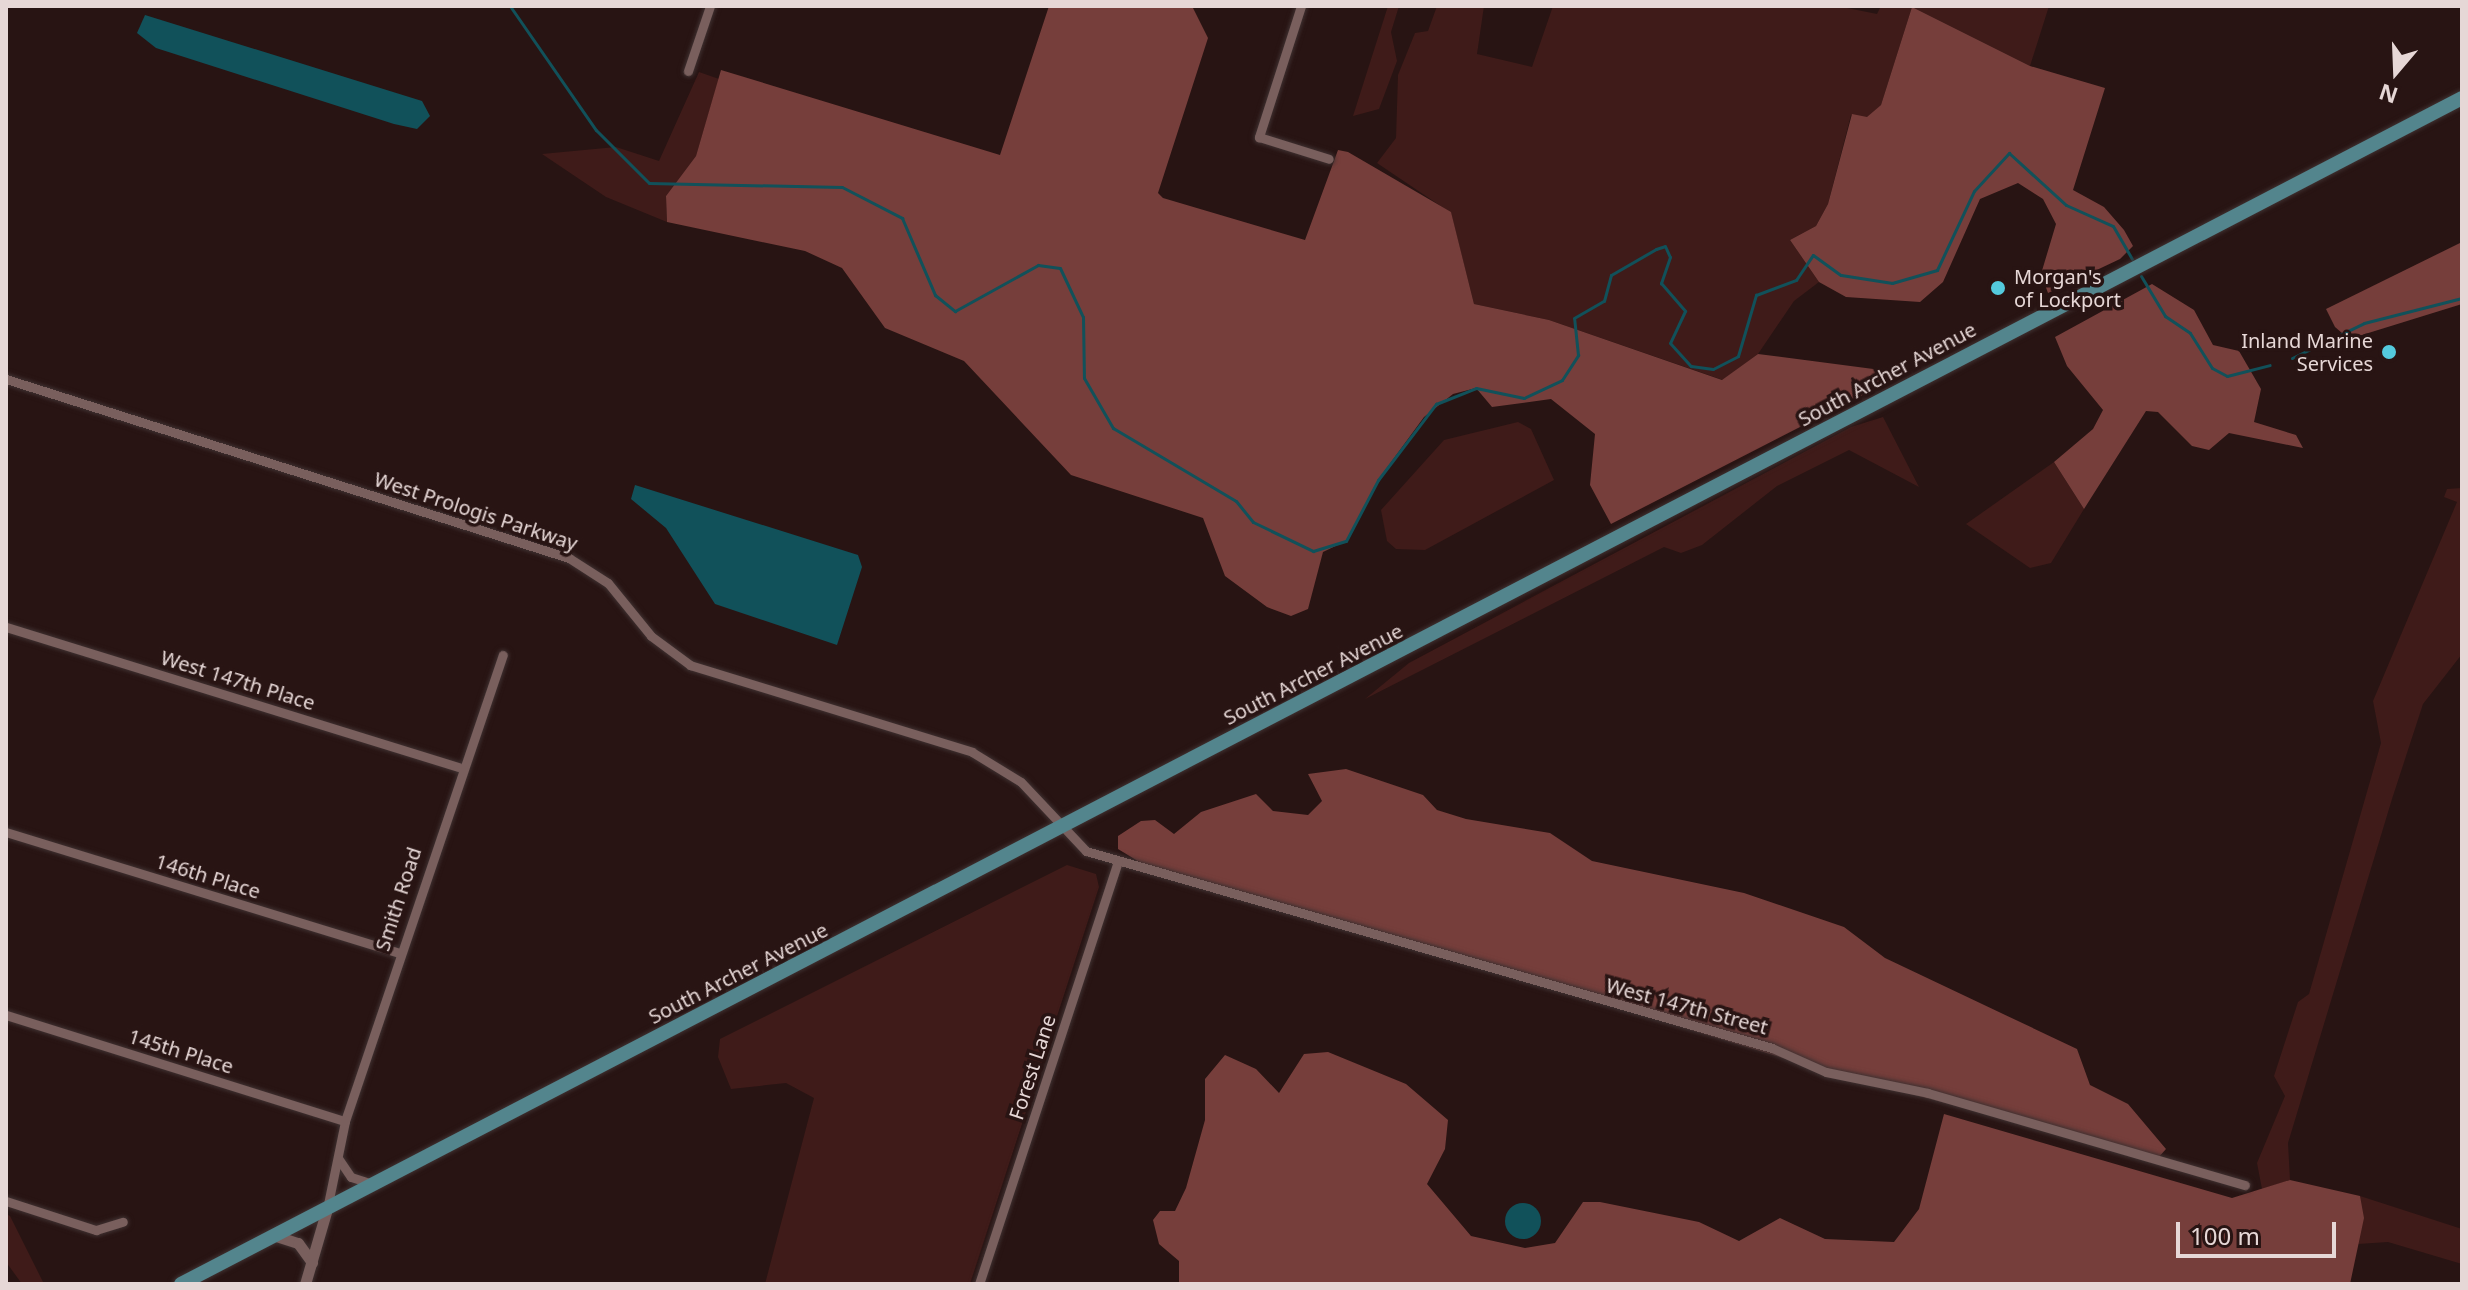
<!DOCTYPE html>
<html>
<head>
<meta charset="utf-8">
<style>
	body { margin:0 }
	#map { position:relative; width:2468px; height:1290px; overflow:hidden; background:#281413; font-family:"Noto Sans",sans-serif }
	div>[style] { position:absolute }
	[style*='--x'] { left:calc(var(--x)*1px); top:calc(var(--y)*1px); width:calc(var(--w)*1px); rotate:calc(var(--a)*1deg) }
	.green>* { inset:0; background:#3f1b19 }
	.forest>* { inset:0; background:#763e3b }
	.water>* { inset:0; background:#11515a }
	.round { border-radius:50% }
	.stream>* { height:3px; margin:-1.5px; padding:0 1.5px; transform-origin:1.5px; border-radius:1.5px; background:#11515a }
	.roads { filter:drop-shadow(0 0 2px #3f3131) drop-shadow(0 0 2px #3f3131) }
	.minor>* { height:9px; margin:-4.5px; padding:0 4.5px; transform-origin:4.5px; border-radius:4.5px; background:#795f5d }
	.tertiary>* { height:11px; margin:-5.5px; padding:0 5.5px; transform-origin:5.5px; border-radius:5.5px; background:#795f5d }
	.primary>* { height:14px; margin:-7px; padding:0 7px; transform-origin:7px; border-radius:7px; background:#53858d }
	.dots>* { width:22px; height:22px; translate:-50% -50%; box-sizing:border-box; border:4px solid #281413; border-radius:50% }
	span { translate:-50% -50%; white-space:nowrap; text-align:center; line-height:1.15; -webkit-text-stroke:7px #281413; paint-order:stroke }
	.poi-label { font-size:20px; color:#e6d7d6 }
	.left { translate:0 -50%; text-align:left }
	.right { translate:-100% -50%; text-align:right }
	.street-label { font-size:20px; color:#e6d7d6 }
	.frame { position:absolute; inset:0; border:8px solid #e6d7d6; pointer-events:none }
	.north { position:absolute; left:2356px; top:32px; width:80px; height:80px; -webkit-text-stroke:6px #281413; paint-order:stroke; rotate:199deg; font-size:22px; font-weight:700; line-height:32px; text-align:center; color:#e6d7d6 }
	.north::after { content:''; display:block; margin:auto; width:28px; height:36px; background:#e6d7d6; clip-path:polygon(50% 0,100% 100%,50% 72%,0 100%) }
	.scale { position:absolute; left:2176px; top:1222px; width:160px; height:36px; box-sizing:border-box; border:4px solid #e6d7d6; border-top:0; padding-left:10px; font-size:24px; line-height:28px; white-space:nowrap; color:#e6d7d6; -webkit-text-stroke:6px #281413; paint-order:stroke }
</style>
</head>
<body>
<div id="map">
	<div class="green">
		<div style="clip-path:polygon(1388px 6px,1399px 6px,1391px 32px,1397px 61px,1379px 109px,1353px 116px)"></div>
		<div style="clip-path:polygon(1437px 6px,1484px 6px,1477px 54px,1532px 67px,1553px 6px,1837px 6px,1877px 14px,1881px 6px,2049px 6px,2030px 66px,1912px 7px,1881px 105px,1867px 118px,1851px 115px,1828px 204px,1816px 226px,1790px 240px,1819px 282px,1794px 301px,1758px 354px,1723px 380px,1549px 320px,1474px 304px,1451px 213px,1377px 163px,1396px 138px,1398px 75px,1415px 33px,1428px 31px)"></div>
		<div style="clip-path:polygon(699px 72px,719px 79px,696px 156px,666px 196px,667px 222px,606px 197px,542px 154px,616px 147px,659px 161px)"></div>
		<div style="clip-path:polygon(1883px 417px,1919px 487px,1849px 450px,1777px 486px,1702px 545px,1681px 553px,1664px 547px,1365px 699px,1409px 663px,1851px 427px)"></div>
		<div style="clip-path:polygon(1518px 422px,1531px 429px,1554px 480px,1425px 550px,1396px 549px,1387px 541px,1381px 510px,1444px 440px)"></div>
		<div style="clip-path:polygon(2054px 462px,2084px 509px,2051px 563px,2030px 568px,1966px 524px)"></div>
		<div style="clip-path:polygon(2462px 488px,2462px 654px,2423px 704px,2392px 799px,2288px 1143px,2290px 1180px,2262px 1189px,2257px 1163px,2285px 1096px,2274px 1076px,2298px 1002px,2309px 994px,2381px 743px,2373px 701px,2457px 502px,2444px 497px,2447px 489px)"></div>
		<div style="clip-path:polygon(1067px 865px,1096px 874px,1099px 887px,970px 1284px,765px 1284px,814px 1098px,786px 1083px,731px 1089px,718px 1057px,720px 1039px)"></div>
		<div style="clip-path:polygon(2360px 1196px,2462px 1229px,2462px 1264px,2388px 1242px,2358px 1244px)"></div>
		<div style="clip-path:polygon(6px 1214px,10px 1216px,44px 1284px,22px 1284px,6px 1262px)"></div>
	</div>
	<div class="forest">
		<div style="clip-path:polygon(1049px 6px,1192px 6px,1208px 38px,1158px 193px,1163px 198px,1305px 240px,1338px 150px,1348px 152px,1451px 212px,1474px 304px,1549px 320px,1722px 380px,1758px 354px,1881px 370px,1886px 383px,1611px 524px,1590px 485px,1595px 434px,1551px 399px,1492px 407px,1476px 388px,1453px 394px,1424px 417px,1378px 480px,1346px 541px,1323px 552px,1308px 609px,1291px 616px,1267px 607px,1225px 576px,1203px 518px,1071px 475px,964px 361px,885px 328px,842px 268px,805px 251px,667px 222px,666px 196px,696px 156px,721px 70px,1000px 155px)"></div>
		<div style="clip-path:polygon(1912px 7px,2030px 66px,2105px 88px,2073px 190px,2104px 207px,2124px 230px,2133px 246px,2120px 259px,2048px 293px,2041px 274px,2056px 224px,2043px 199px,2018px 183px,1980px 199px,1943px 282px,1920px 302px,1846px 297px,1819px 282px,1790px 240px,1816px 226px,1828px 204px,1852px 114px,1867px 117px,1881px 105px)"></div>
		<div style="clip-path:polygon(2462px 242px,2462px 304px,2349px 339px,2335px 327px,2326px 309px)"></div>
		<div style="clip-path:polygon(2152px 284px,2194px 310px,2213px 345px,2239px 351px,2261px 389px,2254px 422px,2296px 435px,2303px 448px,2229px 433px,2209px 450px,2192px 446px,2158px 412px,2146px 411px,2084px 509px,2054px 462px,2093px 429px,2103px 410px,2067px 366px,2055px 337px)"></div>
		<div style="clip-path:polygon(1346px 769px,1423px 795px,1437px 810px,1466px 819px,1550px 833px,1592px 861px,1744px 893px,1844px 927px,1885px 958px,2077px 1049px,2090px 1085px,2128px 1104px,2166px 1149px,2158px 1158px,1849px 1078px,1141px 863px,1118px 849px,1118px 836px,1141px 821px,1155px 820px,1174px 834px,1201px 812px,1256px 794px,1273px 811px,1308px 815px,1322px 801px,1308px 774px)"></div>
		<div style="clip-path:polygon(1328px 1052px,1406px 1084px,1448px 1120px,1445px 1149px,1427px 1184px,1471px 1236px,1525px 1248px,1555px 1243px,1583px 1202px,1600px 1202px,1699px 1222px,1739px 1241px,1780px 1218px,1825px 1239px,1894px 1242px,1919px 1209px,1944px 1114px,2232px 1198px,2290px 1180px,2360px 1196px,2364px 1218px,2350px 1284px,1179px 1284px,1179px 1261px,1159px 1244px,1153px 1220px,1160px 1211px,1175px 1211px,1186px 1188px,1205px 1120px,1205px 1079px,1225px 1055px,1256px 1069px,1279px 1093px,1304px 1054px)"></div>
	</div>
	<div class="water">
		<div style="clip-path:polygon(145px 15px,422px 101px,430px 116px,417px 129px,394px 124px,156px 48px,137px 33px)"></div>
		<div style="clip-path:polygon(635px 485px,858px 555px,862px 567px,837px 645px,715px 604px,666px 528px,631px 499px)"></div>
		<div class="round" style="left:1505px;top:1203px;width:36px;height:36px"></div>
	</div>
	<div class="stream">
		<div style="--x:510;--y:6;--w:151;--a:55.3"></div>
		<div style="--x:596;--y:130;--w:75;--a:45"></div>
		<div style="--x:649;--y:183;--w:193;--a:1.2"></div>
		<div style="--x:842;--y:187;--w:68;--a:27.3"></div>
		<div style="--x:902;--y:218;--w:84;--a:66.8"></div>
		<div style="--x:935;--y:295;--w:26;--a:39"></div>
		<div style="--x:955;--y:311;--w:95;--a:-29"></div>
		<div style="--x:1038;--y:265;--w:22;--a:8"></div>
		<div style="--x:1060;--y:268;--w:54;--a:64.9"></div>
		<div style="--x:1083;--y:317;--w:61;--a:89.1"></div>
		<div style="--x:1084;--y:378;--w:58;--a:59.9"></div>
		<div style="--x:1113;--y:428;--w:143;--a:30.7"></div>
		<div style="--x:1236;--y:501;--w:27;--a:51"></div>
		<div style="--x:1253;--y:522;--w:67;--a:25.8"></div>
		<div style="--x:1313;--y:551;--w:34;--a:-17"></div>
		<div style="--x:1346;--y:541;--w:69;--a:-62.3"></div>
		<div style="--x:1378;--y:480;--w:96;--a:-52.7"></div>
		<div style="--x:1436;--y:404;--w:43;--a:-21.8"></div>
		<div style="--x:1476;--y:388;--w:49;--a:11.8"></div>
		<div style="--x:1524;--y:398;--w:42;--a:-25.3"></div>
		<div style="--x:1562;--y:380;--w:30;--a:-57"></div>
		<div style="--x:1578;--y:355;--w:37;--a:-96"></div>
		<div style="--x:1574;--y:318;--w:34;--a:-30"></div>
		<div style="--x:1604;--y:301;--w:27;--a:-75"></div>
		<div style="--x:1611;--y:275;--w:52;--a:-30"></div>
		<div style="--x:1656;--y:249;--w:9;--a:-18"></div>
		<div style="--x:1665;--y:246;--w:12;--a:66"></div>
		<div style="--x:1670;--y:257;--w:28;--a:109"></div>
		<div style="--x:1661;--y:283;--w:37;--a:49"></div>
		<div style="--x:1685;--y:311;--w:35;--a:115"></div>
		<div style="--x:1670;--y:343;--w:31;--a:48"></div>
		<div style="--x:1691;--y:366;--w:22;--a:8"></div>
		<div style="--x:1713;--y:369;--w:28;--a:-27"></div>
		<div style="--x:1738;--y:356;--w:64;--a:-73.6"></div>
		<div style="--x:1756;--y:295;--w:43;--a:-20.6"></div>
		<div style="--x:1796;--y:280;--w:30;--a:-56"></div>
		<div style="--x:1813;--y:255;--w:34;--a:36"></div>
		<div style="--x:1841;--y:275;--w:52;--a:8.9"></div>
		<div style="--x:1892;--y:283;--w:47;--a:-16.1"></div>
		<div style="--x:1937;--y:270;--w:87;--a:-64.9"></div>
		<div style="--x:1974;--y:191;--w:52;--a:-47.4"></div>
		<div style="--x:2009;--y:153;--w:77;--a:42.4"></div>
		<div style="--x:2066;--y:205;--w:51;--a:24.1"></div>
		<div style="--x:2113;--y:226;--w:38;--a:60"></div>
		<div style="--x:2141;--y:276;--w:47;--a:59"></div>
		<div style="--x:2165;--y:316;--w:30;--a:34"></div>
		<div style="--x:2190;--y:333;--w:41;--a:57.8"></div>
		<div style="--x:2212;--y:368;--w:17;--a:28"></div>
		<div style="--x:2227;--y:376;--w:44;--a:-14.3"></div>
		<div style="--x:2292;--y:358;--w:80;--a:-25.9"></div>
		<div style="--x:2364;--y:323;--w:101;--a:-14.3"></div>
	</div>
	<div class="roads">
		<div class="minor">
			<div style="--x:1301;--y:6;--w:138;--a:107.8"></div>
			<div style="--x:1259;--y:137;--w:73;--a:17.4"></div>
			<div style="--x:688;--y:71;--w:69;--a:-71.3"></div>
			<div style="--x:6;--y:379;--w:591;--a:17.64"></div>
			<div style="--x:569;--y:558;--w:46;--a:32.7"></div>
			<div style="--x:608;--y:583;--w:68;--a:50.9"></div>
			<div style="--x:651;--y:636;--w:49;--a:36.6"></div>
			<div style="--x:690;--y:665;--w:295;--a:17.1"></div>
			<div style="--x:972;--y:752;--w:57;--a:31.5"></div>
			<div style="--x:1021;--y:782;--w:95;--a:46.7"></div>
			<div style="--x:1086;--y:851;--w:714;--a:16.02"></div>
			<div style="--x:1772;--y:1048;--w:59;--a:24"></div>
			<div style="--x:1826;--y:1072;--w:104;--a:11.6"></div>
			<div style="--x:1928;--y:1093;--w:330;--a:16.2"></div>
			<div style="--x:6;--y:627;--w:474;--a:17.2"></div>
			<div style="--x:6;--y:832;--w:411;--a:17.1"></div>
			<div style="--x:6;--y:1015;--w:355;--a:17.4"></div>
			<div style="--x:338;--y:1158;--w:23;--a:56"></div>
			<div style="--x:351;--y:1177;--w:22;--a:18"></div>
			<div style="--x:6;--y:1201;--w:95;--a:17.9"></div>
			<div style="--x:96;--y:1230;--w:28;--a:-17"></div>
			<div style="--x:327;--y:1209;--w:90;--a:-78.4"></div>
			<div style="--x:345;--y:1121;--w:492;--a:-71.3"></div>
			<div style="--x:979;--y:1284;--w:445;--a:-71.8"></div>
		</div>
		<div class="tertiary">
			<div style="--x:276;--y:1236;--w:23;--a:18"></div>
			<div style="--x:298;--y:1243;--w:24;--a:54"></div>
			<div style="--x:305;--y:1284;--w:78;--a:-73.7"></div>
		</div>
		<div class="primary">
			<div style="--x:181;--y:1284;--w:2571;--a:-27.47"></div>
		</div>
	</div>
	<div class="dots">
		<div style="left:1998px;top:288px;background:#54cadd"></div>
		<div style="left:2389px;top:352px;background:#54cadd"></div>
	</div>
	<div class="poi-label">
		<span class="left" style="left:2014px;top:288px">Morgan's<br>of Lockport</span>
		<span class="right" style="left:2373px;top:352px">Inland Marine<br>Services</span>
	</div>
	<div class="street-label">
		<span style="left:1887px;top:374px;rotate:-28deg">South Archer Avenue</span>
		<span style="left:476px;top:511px;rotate:18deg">West Prologis Parkway</span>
		<span style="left:1313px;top:674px;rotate:-27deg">South Archer Avenue</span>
		<span style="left:238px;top:680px;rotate:17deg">West 147th Place</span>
		<span style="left:208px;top:876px;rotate:17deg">146th Place</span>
		<span style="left:398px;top:899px;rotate:-72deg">Smith Road</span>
		<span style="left:738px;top:973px;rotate:-27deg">South Archer Avenue</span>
		<span style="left:1687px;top:1006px;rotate:15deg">West 147th Street</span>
		<span style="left:181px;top:1051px;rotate:17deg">145th Place</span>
		<span style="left:1032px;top:1067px;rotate:-72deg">Forest Lane</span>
	</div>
	<div class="frame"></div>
	<div class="north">N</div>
	<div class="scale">100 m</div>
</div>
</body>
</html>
